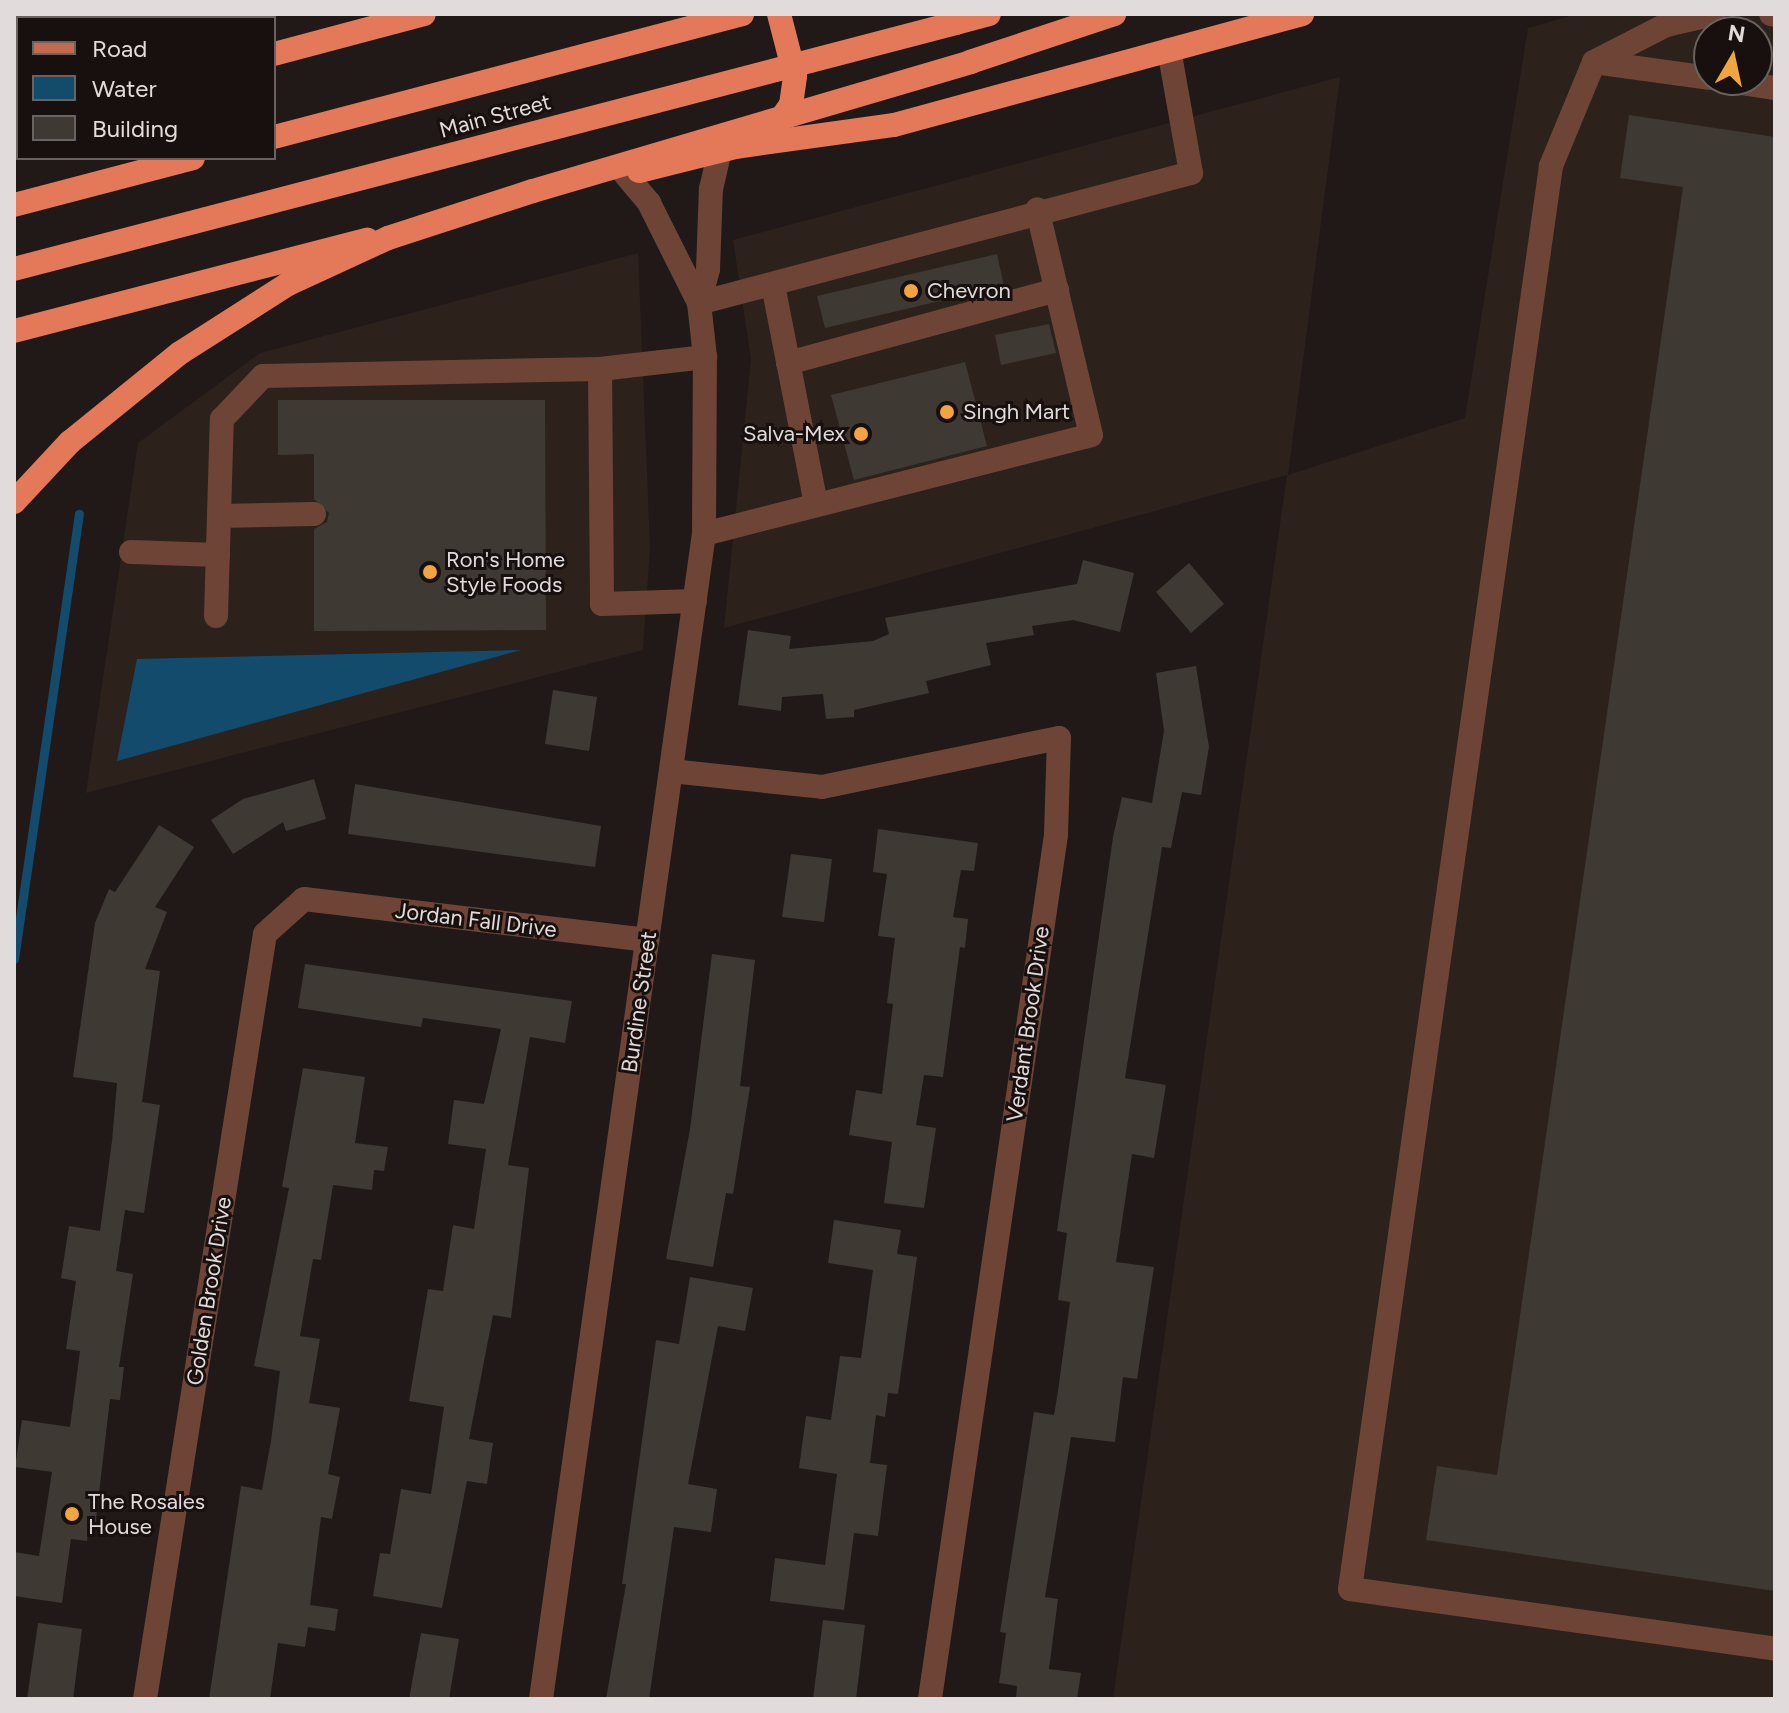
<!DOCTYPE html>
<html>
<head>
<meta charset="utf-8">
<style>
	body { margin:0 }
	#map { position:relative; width:1789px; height:1713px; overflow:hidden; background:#201917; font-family:Figtree,sans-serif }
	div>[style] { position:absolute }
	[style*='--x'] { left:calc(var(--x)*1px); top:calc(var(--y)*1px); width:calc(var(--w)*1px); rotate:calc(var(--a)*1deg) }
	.built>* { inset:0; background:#2d211c }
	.water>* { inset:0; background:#134b6d }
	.stream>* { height:9px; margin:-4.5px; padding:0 4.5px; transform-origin:4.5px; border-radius:4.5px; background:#134b6d }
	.building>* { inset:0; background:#3e3933 }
	.minor>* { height:24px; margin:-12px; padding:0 12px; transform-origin:12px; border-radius:12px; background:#6e4437 }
	.major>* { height:24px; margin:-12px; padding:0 12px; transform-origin:12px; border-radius:12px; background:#c26a4f }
	.highway>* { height:24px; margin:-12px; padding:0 12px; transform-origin:12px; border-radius:12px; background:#e47959 }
	.highway-bridge>* { height:24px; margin:-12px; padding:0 12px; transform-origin:12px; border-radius:12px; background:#e47959 }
	.dots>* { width:22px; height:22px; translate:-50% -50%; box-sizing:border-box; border:4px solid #17100e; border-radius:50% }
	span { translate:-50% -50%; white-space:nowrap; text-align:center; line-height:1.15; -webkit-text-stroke:6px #17100e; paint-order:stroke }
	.street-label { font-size:22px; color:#e1dcdb }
	.poi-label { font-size:22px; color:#e1dcdb }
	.left { translate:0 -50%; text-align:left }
	.right { translate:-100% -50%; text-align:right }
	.frame { position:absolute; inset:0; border:16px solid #e1dcdb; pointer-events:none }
	.legend { position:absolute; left:16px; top:16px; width:260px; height:144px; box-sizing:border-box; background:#17100e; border:2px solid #686260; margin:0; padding:10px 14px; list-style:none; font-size:24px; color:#e1dcdb }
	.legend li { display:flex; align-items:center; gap:16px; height:40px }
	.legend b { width:40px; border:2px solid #686260 }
	.north { position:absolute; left:1693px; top:16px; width:80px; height:80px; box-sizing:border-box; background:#17100e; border:2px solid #686260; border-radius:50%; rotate:9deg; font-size:22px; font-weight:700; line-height:32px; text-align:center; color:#e1dcdb }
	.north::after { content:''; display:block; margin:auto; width:28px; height:36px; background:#f1a540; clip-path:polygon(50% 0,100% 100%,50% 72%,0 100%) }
</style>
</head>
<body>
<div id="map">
	<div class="built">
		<div style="clip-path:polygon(evenodd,1577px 14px,1775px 14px,1775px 1699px,1113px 1699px,1287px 475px,724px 628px,751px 359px,733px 240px,1340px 77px,1288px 475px,1465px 418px,1528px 28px,1577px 14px,1709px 32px,1757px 32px,1757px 80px,1709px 80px,1709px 32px)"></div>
		<div style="clip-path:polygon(638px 253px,650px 548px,643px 650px,86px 793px,138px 443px,260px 353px)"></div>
	</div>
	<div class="water">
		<div style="clip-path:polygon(521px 650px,117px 761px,137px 659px)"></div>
	</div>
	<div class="stream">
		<div style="--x:14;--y:959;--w:450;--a:-81.7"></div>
	</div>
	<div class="building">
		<div style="clip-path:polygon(1629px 115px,1775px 137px,1775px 1591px,1426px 1540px,1437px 1466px,1497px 1475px,1683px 187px,1620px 178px)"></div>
		<div style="clip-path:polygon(997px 254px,1004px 286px,825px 328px,817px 296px)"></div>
		<div style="clip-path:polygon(1049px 324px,1056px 353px,1001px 365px,995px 335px)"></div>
		<div style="clip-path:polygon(965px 362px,987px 446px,854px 480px,831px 395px)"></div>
		<div style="clip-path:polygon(278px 400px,545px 400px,546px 630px,314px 631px,314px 529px,327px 522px,329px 513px,314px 499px,314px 454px,278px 455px)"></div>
		<div style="clip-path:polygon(1083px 560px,1134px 573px,1120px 632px,1073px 620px,1032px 626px,1034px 635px,986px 643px,991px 665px,926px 681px,929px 693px,854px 710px,854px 717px,826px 719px,823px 694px,782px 697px,781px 711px,738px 705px,748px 630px,791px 636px,789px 649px,873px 641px,889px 634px,885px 618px,1077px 584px)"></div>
		<div style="clip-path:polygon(1189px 563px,1224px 604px,1191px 633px,1156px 592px)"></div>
		<div style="clip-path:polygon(1196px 666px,1209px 747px,1201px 795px,1182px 792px,1171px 848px,1162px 847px,1125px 1078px,1166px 1085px,1154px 1158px,1132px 1154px,1116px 1262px,1154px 1267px,1137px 1379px,1123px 1377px,1115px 1442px,1071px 1437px,1045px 1597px,1058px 1599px,1049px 1669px,1081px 1673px,1077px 1699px,1016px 1699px,1017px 1686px,999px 1683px,1006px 1633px,1000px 1632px,1034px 1412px,1054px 1415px,1058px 1391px,1070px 1302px,1058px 1300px,1067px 1233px,1057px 1231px,1113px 837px,1122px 797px,1152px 803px,1164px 731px,1156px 673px)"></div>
		<div style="clip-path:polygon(553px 690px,597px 697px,589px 751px,545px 744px)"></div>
		<div style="clip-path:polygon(314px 779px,326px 819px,286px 831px,283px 822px,233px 854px,211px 820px,243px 799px)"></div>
		<div style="clip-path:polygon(355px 784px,601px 826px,595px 867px,348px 834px)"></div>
		<div style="clip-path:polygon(159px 825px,194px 847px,155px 907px,167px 912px,145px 969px,160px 971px,142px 1102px,160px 1105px,144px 1213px,125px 1210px,116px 1271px,133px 1274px,119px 1367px,124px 1367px,120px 1400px,110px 1399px,95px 1528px,89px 1527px,87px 1541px,71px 1539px,62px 1603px,14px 1596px,14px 1552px,39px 1556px,52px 1472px,15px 1467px,22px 1420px,70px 1427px,80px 1351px,66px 1349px,76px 1281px,61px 1278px,69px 1226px,100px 1231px,112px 1141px,117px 1083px,73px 1077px,95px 923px,109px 889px,115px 892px)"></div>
		<div style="clip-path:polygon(878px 829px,978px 843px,974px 871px,961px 870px,953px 917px,968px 919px,965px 948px,960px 947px,943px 1077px,924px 1075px,916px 1125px,936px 1128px,924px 1208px,884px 1203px,892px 1142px,849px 1135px,856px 1090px,882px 1094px,893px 1004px,887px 1003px,895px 938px,878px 936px,887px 874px,873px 872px)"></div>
		<div style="clip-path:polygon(791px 854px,832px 859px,824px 922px,782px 917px)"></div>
		<div style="clip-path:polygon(712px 954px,755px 960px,740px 1086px,750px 1087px,733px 1194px,726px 1193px,713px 1267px,666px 1259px,690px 1129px)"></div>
		<div style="clip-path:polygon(305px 964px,572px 1001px,565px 1043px,530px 1037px,508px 1165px,529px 1168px,511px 1318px,493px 1315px,469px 1439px,493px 1443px,487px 1484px,467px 1481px,442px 1608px,373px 1596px,380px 1553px,390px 1554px,401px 1489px,431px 1494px,444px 1407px,409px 1401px,428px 1289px,443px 1291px,453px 1225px,474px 1229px,486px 1149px,448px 1144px,454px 1100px,484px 1104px,501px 1029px,423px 1018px,421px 1027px,298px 1008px)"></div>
		<div style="clip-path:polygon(303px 1068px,365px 1077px,355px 1143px,388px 1147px,384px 1171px,374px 1170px,372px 1190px,333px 1185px,321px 1260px,313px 1259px,300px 1336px,320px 1339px,309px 1403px,340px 1408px,328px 1474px,340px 1477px,332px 1519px,321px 1517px,310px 1605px,338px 1609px,335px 1631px,308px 1627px,305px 1647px,278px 1643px,270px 1699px,209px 1699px,241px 1486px,262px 1490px,271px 1441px,280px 1371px,254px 1366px,289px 1188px,282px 1187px)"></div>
		<div style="clip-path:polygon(834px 1220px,901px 1230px,897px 1254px,917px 1257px,898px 1394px,888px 1393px,885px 1417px,876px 1415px,870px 1463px,887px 1465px,878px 1536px,854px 1533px,844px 1610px,770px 1601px,775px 1558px,825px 1565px,837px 1474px,799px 1468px,806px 1416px,831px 1420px,840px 1356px,861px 1358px,873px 1270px,828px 1263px)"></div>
		<div style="clip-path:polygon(690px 1277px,753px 1288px,745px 1331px,718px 1326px,688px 1484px,717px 1489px,711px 1532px,674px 1527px,649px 1699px,606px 1699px,626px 1584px,622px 1584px,656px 1340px,679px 1344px)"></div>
		<div style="clip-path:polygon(823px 1620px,865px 1625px,856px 1699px,813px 1699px)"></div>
		<div style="clip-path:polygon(38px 1623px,82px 1629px,73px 1699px,27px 1699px)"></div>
		<div style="clip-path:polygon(421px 1633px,459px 1639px,449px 1699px,409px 1699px)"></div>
	</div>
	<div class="minor">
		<div style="--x:1714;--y:14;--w:49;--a:167.1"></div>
		<div style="--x:1666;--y:25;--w:81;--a:152.8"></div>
		<div style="--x:1594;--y:62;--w:113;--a:112.5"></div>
		<div style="--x:1551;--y:166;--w:1437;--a:98.04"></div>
		<div style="--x:1350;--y:1589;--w:429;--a:8"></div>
		<div style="--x:1771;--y:14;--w:4;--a:14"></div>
		<div style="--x:1594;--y:62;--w:116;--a:7.9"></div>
		<div style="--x:1721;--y:80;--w:55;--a:8.4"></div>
		<div style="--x:625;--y:174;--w:38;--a:50"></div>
		<div style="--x:649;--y:203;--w:112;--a:63.4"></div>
		<div style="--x:773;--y:285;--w:223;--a:78.9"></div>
		<div style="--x:699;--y:303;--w:509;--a:-14.8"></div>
		<div style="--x:1191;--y:173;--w:125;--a:-100.1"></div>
		<div style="--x:788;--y:363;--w:279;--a:-15.2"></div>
		<div style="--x:600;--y:369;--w:235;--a:89.5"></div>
		<div style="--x:602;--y:604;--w:93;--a:-1.8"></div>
		<div style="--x:219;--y:516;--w:95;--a:-1.2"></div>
		<div style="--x:704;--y:534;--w:399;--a:-14.3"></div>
		<div style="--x:1091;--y:435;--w:232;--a:-103.4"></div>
		<div style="--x:131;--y:552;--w:87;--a:2"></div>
		<div style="--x:216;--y:616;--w:197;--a:-88.3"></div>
		<div style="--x:222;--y:419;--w:59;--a:-46.4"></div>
		<div style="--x:263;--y:376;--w:337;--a:-1.2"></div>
		<div style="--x:600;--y:369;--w:106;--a:-6.5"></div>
		<div style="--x:671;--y:771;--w:152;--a:6"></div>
		<div style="--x:822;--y:787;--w:242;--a:-11.7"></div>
		<div style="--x:1059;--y:738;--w:97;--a:91.8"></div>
		<div style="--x:1056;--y:835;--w:873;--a:98.3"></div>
		<div style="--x:145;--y:1699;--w:774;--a:-81.09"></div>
		<div style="--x:265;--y:934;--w:52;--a:-41.9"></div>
		<div style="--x:304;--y:899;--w:346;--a:6.8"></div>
		<div style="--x:541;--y:1699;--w:1176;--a:-82.04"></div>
		<div style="--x:704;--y:534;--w:177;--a:-89.7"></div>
		<div style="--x:705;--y:357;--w:54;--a:-96.3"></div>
		<div style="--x:699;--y:303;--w:35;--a:-75"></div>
		<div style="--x:708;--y:269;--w:80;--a:-87.9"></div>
		<div style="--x:711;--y:189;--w:39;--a:-77"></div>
	</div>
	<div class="major">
		<div style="--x:14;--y:104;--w:4;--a:0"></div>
	</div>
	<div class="highway">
		<div style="--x:956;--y:23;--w:34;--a:-15"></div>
		<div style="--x:274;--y:54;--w:155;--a:-14.9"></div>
		<div style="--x:970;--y:62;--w:152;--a:-18.4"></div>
		<div style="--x:774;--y:129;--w:29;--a:-55"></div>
		<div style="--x:791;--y:105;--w:29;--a:-82"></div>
		<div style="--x:795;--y:76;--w:64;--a:-104.5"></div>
		<div style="--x:274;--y:137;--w:484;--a:-14.7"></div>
		<div style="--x:14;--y:142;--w:4;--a:-27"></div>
		<div style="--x:639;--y:171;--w:99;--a:-14"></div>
		<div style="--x:735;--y:147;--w:161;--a:-7.9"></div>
		<div style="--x:894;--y:125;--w:423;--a:-15.2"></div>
		<div style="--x:14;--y:205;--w:185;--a:-14.7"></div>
		<div style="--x:14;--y:331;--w:365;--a:-14.5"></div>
	</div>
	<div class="highway-bridge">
		<div style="--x:14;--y:269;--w:974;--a:-14.64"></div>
		<div style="--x:14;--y:502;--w:82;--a:-47"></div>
		<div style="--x:70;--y:442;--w:141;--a:-39"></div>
		<div style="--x:180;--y:353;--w:128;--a:-32.6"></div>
		<div style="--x:288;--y:284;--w:110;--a:-24.7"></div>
		<div style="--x:388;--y:238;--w:152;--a:-18"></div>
		<div style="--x:533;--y:191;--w:456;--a:-16.4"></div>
	</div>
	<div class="dots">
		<div style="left:911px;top:291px;background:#f1a540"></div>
		<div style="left:947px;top:412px;background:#f1a540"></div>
		<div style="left:861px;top:434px;background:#f1a540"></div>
		<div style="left:430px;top:572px;background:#f1a540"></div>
		<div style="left:72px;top:1514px;background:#f1a540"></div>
	</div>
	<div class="street-label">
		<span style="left:495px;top:116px;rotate:-15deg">Main Street</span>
		<span style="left:476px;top:920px;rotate:7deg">Jordan Fall Drive</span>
		<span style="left:639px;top:1002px;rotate:-82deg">Burdine Street</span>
		<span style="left:1028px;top:1024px;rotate:-82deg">Verdant Brook Drive</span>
		<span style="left:209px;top:1291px;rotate:-81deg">Golden Brook Drive</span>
	</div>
	<div class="poi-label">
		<span class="left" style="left:927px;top:291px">Chevron</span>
		<span class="left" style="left:963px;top:412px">Singh Mart</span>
		<span class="right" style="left:845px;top:434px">Salva-Mex</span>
		<span class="left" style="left:446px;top:572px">Ron's Home<br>Style Foods</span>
		<span class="left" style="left:88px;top:1514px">The Rosales<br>House</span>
	</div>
	<div class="frame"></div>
	<ul class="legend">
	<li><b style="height:10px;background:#c26a4f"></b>Road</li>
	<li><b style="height:22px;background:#134b6d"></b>Water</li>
	<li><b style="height:22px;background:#3e3933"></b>Building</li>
	</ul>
	<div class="north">N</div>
</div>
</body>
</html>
